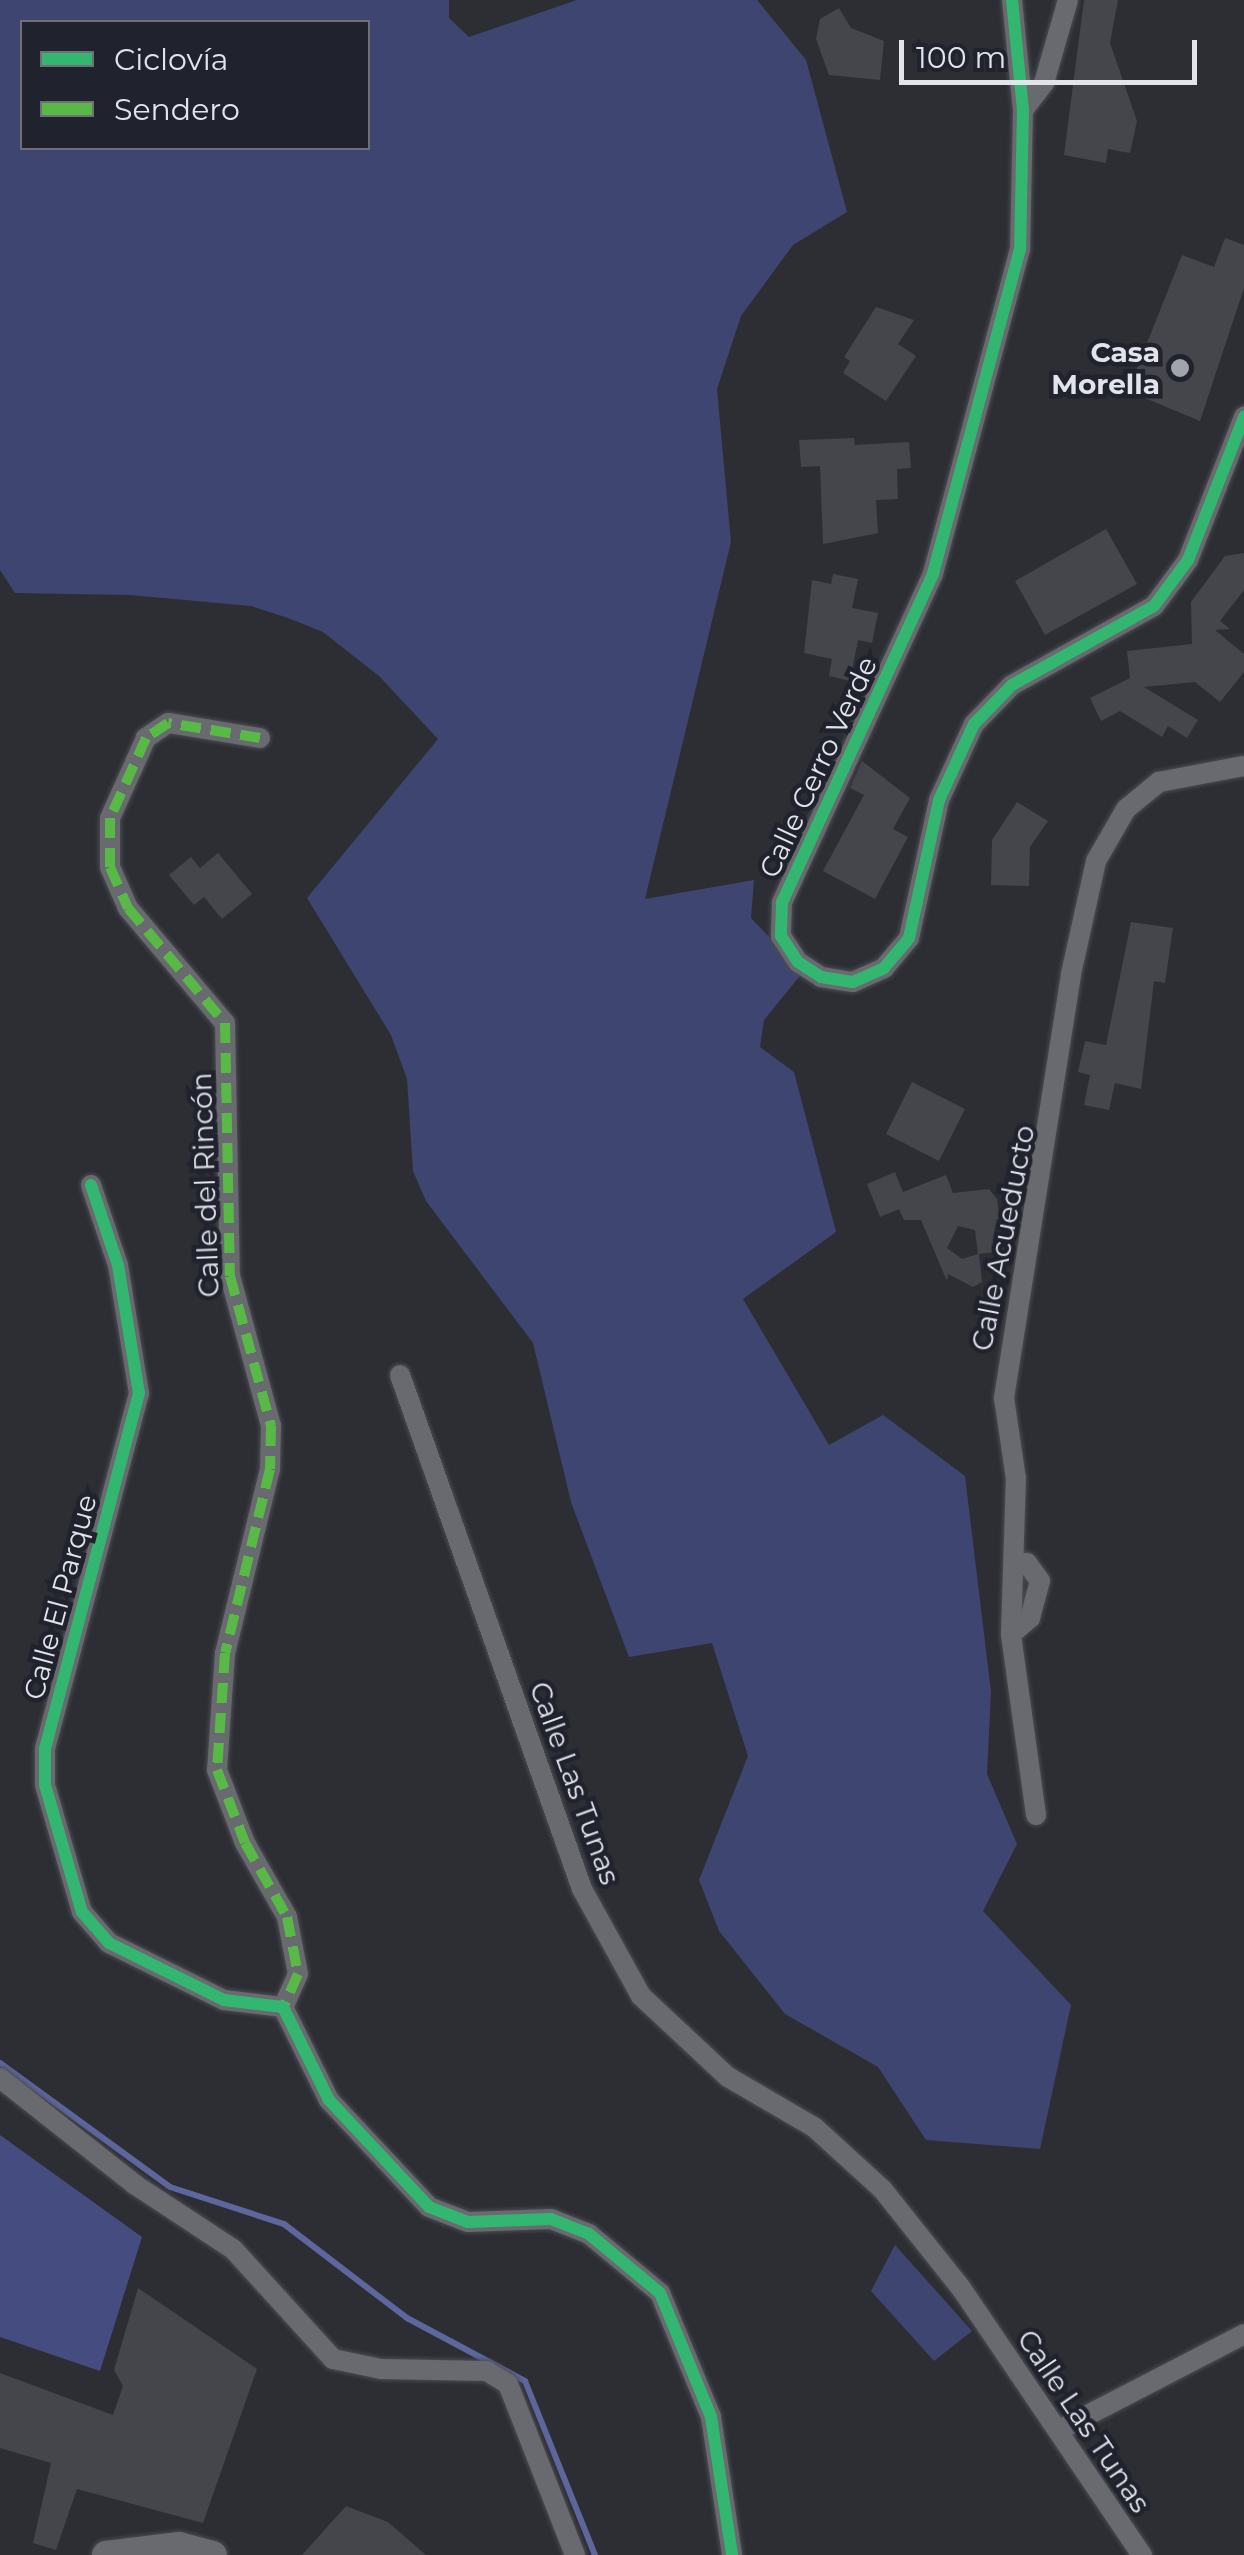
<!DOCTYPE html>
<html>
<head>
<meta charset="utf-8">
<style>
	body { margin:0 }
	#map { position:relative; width:1244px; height:2555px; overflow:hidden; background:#2c2e34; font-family:Montserrat,sans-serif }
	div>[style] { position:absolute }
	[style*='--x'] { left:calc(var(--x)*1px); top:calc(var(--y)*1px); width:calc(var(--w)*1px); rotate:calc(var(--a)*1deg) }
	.green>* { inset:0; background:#3f4571 }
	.forest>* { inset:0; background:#454c7f }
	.stream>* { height:6px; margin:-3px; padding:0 3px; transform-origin:3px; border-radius:3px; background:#5e669e }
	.building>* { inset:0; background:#44464b }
	.roads { filter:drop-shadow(0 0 2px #4b4c51) drop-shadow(0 0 2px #4b4c51) }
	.minor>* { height:20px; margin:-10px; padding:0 10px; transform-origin:10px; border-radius:10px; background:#686a6f }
	.secondary>* { height:28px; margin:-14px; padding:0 14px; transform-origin:14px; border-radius:14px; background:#686a6f }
	.quiet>* { height:10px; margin-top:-5px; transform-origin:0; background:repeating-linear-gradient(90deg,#58b947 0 20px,transparent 0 30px) }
	.cycleway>* { height:12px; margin:-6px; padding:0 6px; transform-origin:6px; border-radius:6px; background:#33b770 }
	.dots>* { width:28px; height:28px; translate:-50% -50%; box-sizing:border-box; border:5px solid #20222d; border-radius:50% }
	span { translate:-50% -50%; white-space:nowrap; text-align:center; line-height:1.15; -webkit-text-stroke:9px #20222d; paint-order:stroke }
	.poi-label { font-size:28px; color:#e2e3eb; font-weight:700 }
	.right { translate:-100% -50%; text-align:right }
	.street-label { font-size:28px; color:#e2e3eb }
	.legend { position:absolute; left:20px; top:20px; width:350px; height:130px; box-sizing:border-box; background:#20222d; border:2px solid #6e6f79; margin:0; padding:12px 18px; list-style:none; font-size:30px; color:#e2e3eb }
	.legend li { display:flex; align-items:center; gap:20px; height:50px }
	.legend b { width:50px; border:2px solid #6e6f79 }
	.scale { position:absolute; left:899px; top:40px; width:298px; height:45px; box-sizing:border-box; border:5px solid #e2e3eb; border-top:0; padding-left:12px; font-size:30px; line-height:35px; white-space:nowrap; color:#e2e3eb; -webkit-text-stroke:8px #20222d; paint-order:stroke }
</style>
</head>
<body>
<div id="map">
	<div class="green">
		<div style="clip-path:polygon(evenodd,0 0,449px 0,449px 18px,469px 37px,577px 0,757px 0,806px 60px,847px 212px,793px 245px,741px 316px,717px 389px,731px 542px,645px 899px,754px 880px,751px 918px,803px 972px,764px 1020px,760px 1047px,794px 1072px,836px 1232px,743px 1299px,829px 1445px,883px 1415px,965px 1476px,991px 1692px,987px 1774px,1017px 1844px,983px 1911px,1071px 2005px,1040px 2149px,926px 2140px,878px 2067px,785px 2014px,719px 1931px,699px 1880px,748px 1756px,712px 1643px,629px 1657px,571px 1502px,533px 1343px,426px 1201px,413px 1171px,407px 1079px,391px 1035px,307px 898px,438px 739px,379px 676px,323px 632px,288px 618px,251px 606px,130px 595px,15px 593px,0 570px,0 0,22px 22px,368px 22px,368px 148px,22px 148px,22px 22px)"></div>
		<div style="clip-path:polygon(895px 2245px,972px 2331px,934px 2361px,871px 2291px)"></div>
	</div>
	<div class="forest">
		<div style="clip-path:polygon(0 2135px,142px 2237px,100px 2371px,0 2337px)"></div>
	</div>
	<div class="stream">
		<div style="--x:0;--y:2063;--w:210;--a:36.1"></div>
		<div style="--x:170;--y:2187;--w:120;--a:18"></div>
		<div style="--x:284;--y:2224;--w:155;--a:37.4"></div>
		<div style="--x:407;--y:2318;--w:134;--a:28.1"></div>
		<div style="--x:525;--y:2381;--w:188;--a:68.1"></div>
	</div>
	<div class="building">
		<div style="clip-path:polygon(1084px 0,1118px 0,1110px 43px,1137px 121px,1130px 153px,1108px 149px,1106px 163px,1064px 155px)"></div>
		<div style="clip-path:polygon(839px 8px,851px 28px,884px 41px,880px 80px,829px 75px,816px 39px,820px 19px)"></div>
		<div style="clip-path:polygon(1225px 238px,1244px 245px,1244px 288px,1200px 421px,1128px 391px,1182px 255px,1214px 267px)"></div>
		<div style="clip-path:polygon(876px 307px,914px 320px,898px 344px,916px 356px,886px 401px,843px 373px,850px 361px,844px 357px)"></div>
		<div style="clip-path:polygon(854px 438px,855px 445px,909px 442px,911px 468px,897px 469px,898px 499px,876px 500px,878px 533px,823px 544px,820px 466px,801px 467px,799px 440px)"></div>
		<div style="clip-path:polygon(1106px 529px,1137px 584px,1045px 635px,1015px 581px)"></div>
		<div style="clip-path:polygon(1244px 553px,1244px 590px,1220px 621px,1230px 629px,1215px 630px,1244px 654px,1244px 672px,1220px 702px,1195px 682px,1144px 687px,1198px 720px,1187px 738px,1168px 726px,1162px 737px,1120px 711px,1101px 721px,1090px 698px,1130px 678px,1127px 651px,1192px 644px,1191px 602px,1225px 556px)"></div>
		<div style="clip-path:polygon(833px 574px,858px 579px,852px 608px,878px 613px,872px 643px,858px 640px,850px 681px,829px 676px,832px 659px,804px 653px,812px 580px,831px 584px)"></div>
		<div style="clip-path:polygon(862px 761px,910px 798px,893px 829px,908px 837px,875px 899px,823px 871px,864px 795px,850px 788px)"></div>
		<div style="clip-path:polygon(1017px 802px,1048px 821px,1030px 847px,1029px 886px,991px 885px,992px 840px)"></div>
		<div style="clip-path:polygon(218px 853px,252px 894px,222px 919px,204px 897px,194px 905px,169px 875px,191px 857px,200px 868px)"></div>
		<div style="clip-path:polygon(1131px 922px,1173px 928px,1165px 983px,1154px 981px,1141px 1089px,1115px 1083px,1109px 1110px,1084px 1105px,1090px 1075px,1078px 1072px,1085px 1041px,1106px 1045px)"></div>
		<div style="clip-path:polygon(912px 1082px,965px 1109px,939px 1161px,886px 1134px)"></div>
		<div style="clip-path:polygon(evenodd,895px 1172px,903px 1192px,946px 1175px,953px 1193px,989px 1189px,997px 1199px,1004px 1251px,979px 1254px,982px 1282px,973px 1287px,948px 1274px,947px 1281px,921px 1220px,904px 1220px,899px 1209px,880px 1217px,867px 1184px,895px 1172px,958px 1226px,975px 1230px,978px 1254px,962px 1259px,947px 1248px,958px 1226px)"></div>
		<div style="clip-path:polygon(138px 2288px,257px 2369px,203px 2523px,77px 2489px,56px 2550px,33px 2543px,51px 2463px,0 2448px,0 2373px,113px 2415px,123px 2386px,114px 2370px)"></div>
		<div style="clip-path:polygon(346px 2506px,388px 2522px,426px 2555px,302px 2555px)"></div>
	</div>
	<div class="roads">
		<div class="minor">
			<div style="--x:1012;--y:0;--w:111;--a:84.3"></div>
			<div style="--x:1023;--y:110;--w:139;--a:91.2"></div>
			<div style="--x:1020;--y:249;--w:336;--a:105"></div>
			<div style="--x:933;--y:574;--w:362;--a:114.7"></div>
			<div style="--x:782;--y:903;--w:33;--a:92"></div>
			<div style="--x:781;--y:936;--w:31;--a:57"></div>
			<div style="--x:798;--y:962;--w:27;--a:33"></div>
			<div style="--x:821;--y:977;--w:32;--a:9"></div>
			<div style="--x:853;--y:982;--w:34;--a:-24"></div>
			<div style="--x:884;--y:968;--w:39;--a:-50"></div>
			<div style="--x:909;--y:938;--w:141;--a:-77.7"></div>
			<div style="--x:939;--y:800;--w:84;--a:-65.3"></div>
			<div style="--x:974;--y:724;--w:54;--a:-45.7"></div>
			<div style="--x:1012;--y:685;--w:162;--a:-29.1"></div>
			<div style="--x:1154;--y:606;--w:57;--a:-53.5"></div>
			<div style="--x:1188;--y:560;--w:154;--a:-68.6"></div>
			<div style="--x:1023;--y:110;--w:34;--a:-52"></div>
			<div style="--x:1044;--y:83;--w:86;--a:-73.9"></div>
			<div style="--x:260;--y:738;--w:93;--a:-170.7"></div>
			<div style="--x:168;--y:723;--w:27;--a:146"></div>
			<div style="--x:146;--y:738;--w:88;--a:114.2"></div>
			<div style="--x:110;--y:818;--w:49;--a:90"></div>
			<div style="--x:110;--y:867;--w:45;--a:66.3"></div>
			<div style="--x:128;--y:908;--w:150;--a:49.9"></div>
			<div style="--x:225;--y:1023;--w:253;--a:88.9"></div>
			<div style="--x:230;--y:1276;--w:156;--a:74.7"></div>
			<div style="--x:271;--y:1426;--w:43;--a:91.3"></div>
			<div style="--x:270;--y:1469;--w:189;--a:103.7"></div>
			<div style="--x:225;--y:1653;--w:117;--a:93.9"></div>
			<div style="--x:217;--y:1770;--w:78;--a:69"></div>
			<div style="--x:245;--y:1843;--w:85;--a:60.4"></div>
			<div style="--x:287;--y:1917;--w:58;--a:79.1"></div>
			<div style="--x:298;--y:1974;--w:36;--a:114"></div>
			<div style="--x:91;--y:1185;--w:84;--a:71.4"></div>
			<div style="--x:118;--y:1265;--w:130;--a:80.7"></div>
			<div style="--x:139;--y:1393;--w:367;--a:104.8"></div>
			<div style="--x:45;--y:1748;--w:37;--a:90"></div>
			<div style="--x:45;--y:1785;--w:132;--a:73.8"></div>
			<div style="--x:82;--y:1912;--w:41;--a:48.9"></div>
			<div style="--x:109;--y:1943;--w:128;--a:26.4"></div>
			<div style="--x:224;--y:2000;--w:59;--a:6.8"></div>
			<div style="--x:283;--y:2007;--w:104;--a:63.7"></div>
			<div style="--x:329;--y:2100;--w:146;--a:46.9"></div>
			<div style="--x:429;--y:2207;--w:42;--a:21"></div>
			<div style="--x:468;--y:2222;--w:83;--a:-2.1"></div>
			<div style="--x:551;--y:2219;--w:41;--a:21.5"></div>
			<div style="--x:589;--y:2234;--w:92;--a:39.7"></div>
			<div style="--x:660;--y:2293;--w:134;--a:67.6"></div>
			<div style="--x:711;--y:2417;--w:140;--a:81.3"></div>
			<div style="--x:400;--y:1375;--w:545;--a:70.5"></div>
			<div style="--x:582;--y:1889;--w:122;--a:61.1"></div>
			<div style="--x:641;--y:1996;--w:119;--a:43"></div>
			<div style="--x:728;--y:2077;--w:99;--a:30.2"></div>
			<div style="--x:814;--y:2127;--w:93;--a:42.4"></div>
			<div style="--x:883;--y:2190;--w:125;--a:51.5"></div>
			<div style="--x:961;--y:2288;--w:323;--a:55.9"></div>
			<div style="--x:1011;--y:1634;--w:25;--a:-40"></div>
			<div style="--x:1030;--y:1618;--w:38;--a:-75"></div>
			<div style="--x:1040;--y:1581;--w:22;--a:-126"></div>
			<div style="--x:1027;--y:1563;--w:13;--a:176"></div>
			<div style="--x:1036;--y:1815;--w:183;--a:-97.9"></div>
			<div style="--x:1011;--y:1634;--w:155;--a:-88.2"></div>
			<div style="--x:1016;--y:1479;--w:82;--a:-98.4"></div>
			<div style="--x:1004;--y:1398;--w:429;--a:-81"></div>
			<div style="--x:1071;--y:974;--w:116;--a:-77.5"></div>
			<div style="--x:1096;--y:861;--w:60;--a:-60"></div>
			<div style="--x:1126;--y:809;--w:43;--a:-39.3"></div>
			<div style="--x:1159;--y:782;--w:86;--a:-10.7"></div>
			<div style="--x:0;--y:2078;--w:171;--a:38.3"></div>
			<div style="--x:134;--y:2184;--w:118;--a:33.3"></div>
			<div style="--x:233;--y:2249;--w:149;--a:47.7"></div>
			<div style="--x:333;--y:2359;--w:49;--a:11.8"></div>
			<div style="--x:381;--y:2369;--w:106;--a:1.1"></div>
			<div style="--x:487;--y:2371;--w:25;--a:32"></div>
			<div style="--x:508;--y:2384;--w:184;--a:68.6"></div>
			<div style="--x:1059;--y:2430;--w:208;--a:-27.4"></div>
		</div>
		<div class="secondary">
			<div style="--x:106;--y:2555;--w:74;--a:-7"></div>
			<div style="--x:179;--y:2546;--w:35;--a:15"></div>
		</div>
	</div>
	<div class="quiet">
		<div style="--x:260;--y:738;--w:93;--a:-170.7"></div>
		<div style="--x:168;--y:723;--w:27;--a:146"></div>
		<div style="--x:146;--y:738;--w:88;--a:114.2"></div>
		<div style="--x:110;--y:818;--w:49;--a:90"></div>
		<div style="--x:110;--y:867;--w:45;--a:66.3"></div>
		<div style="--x:128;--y:908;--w:150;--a:49.9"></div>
		<div style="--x:225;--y:1023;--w:253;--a:88.9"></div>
		<div style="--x:230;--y:1276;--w:156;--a:74.7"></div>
		<div style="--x:271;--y:1426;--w:43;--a:91.3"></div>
		<div style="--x:270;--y:1469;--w:189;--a:103.7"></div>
		<div style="--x:225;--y:1653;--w:117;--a:93.9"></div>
		<div style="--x:217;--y:1770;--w:78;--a:69"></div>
		<div style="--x:245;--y:1843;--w:85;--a:60.4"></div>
		<div style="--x:287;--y:1917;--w:58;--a:79.1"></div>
		<div style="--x:298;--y:1974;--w:36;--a:114"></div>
	</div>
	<div class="cycleway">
		<div style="--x:1012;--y:0;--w:111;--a:84.3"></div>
		<div style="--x:1023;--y:110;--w:139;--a:91.2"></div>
		<div style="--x:1020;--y:249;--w:336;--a:105"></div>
		<div style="--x:933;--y:574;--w:362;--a:114.7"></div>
		<div style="--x:782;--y:903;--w:33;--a:92"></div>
		<div style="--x:781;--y:936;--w:31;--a:57"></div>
		<div style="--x:798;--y:962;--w:27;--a:33"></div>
		<div style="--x:821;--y:977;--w:32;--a:9"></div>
		<div style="--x:853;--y:982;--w:34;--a:-24"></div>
		<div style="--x:884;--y:968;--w:39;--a:-50"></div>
		<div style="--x:909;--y:938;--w:141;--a:-77.7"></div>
		<div style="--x:939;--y:800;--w:84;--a:-65.3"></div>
		<div style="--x:974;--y:724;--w:54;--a:-45.7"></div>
		<div style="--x:1012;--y:685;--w:162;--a:-29.1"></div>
		<div style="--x:1154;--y:606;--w:57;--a:-53.5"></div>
		<div style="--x:1188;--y:560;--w:154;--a:-68.6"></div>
		<div style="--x:91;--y:1185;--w:84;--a:71.4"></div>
		<div style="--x:118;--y:1265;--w:130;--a:80.7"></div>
		<div style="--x:139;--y:1393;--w:367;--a:104.8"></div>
		<div style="--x:45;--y:1748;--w:37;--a:90"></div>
		<div style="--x:45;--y:1785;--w:132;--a:73.8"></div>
		<div style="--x:82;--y:1912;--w:41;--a:48.9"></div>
		<div style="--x:109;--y:1943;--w:128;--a:26.4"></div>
		<div style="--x:224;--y:2000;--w:59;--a:6.8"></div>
		<div style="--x:283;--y:2007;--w:104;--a:63.7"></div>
		<div style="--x:329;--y:2100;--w:146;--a:46.9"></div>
		<div style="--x:429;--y:2207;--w:42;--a:21"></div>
		<div style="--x:468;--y:2222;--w:83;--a:-2.1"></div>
		<div style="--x:551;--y:2219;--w:41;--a:21.5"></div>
		<div style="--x:589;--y:2234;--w:92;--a:39.7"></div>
		<div style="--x:660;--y:2293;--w:134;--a:67.6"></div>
		<div style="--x:711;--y:2417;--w:140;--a:81.3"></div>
	</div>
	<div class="dots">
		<div style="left:1180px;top:368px;background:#a2a4ab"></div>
	</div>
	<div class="poi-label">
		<span class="right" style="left:1160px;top:368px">Casa<br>Morella</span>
	</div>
	<div class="street-label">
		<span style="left:818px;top:767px;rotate:-65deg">Calle Cerro Verde</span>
		<span style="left:205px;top:1185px;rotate:-92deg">Calle del Rincón</span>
		<span style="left:1003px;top:1238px;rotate:-79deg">Calle Acueducto</span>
		<span style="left:60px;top:1597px;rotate:-75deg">Calle El Parque</span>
		<span style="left:575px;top:1783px;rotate:70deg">Calle Las Tunas</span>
		<span style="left:1084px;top:2421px;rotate:56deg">Calle Las Tunas</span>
	</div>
	<ul class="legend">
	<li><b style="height:12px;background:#33b770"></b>Ciclovía</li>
	<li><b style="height:12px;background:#58b947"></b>Sendero</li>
	</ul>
	<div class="scale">100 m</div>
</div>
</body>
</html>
